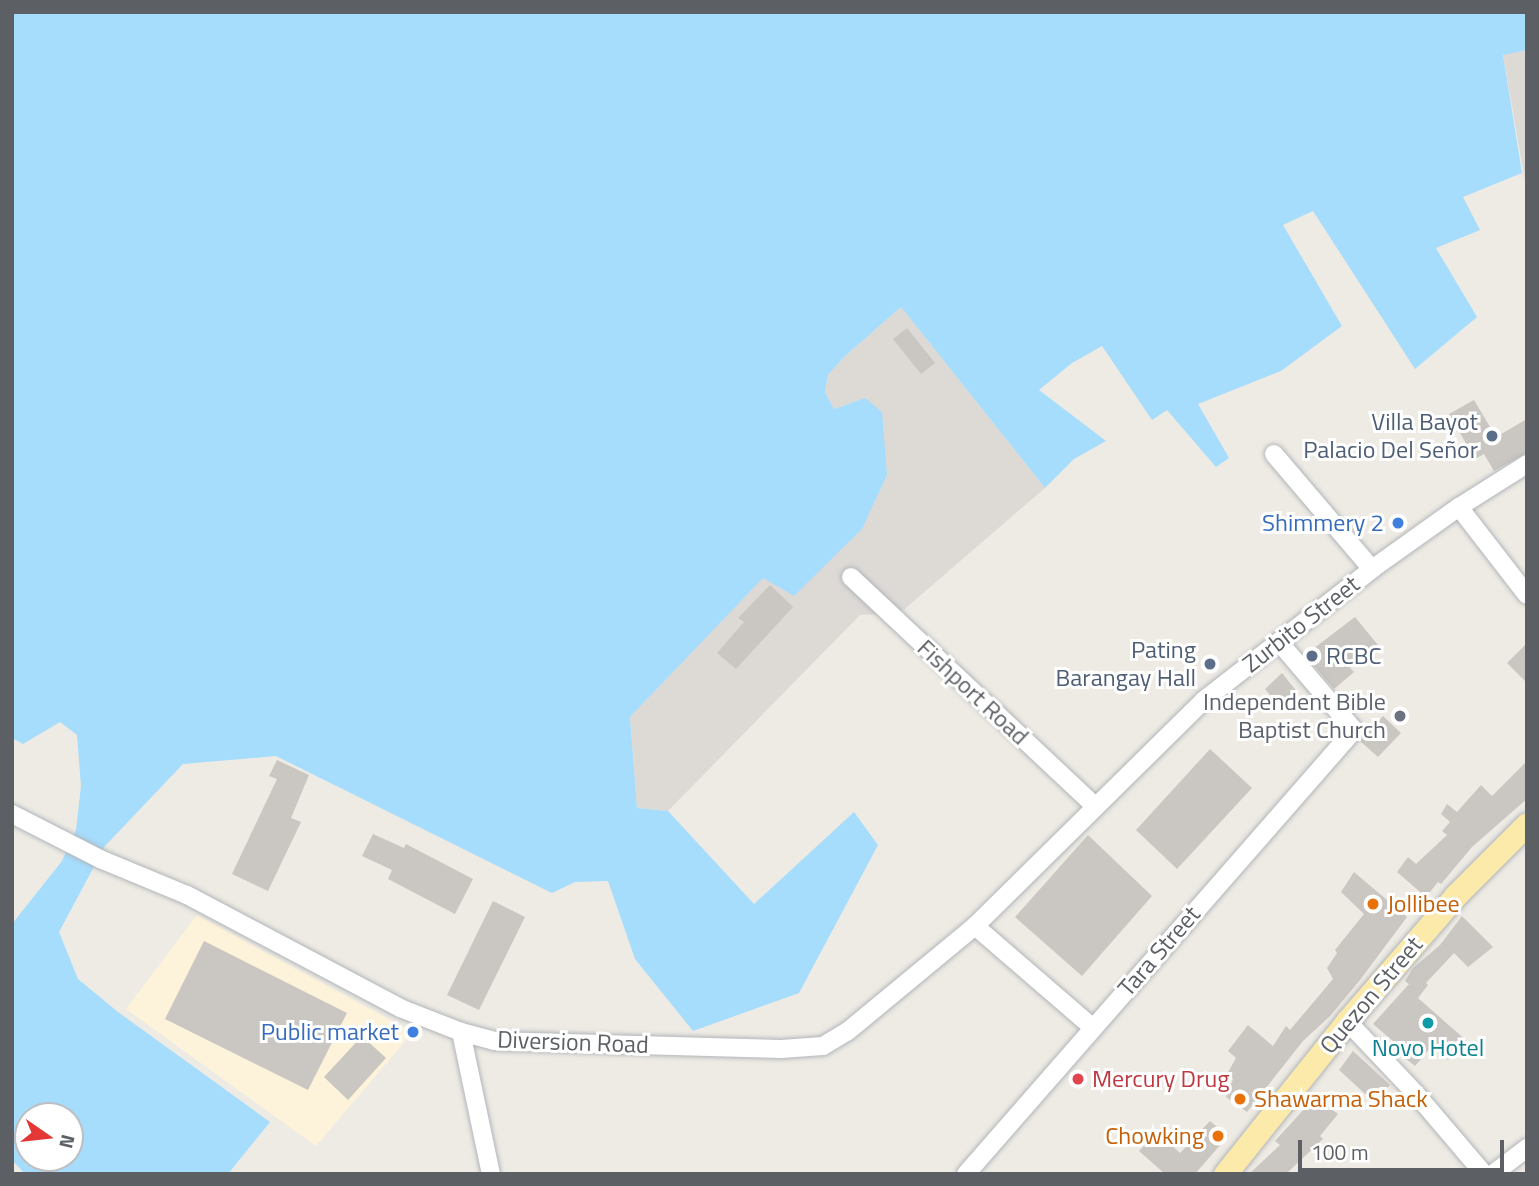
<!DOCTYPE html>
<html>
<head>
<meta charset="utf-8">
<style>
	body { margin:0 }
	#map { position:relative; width:1539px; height:1186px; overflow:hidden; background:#eeebe4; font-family:"Titillium Web",sans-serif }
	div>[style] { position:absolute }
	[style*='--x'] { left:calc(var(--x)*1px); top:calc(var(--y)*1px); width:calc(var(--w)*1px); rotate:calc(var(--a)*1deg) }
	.commercial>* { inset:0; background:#fdf3da }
	.industrial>* { inset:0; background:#dddad6 }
	.water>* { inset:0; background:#a6dcfc }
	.building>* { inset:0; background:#cac6c1 }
	.roads { filter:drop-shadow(0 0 2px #b1b5b9) drop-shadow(0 0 2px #b1b5b9) }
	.minor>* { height:18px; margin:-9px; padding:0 9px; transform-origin:9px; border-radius:9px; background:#fff }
	.major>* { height:23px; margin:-11.5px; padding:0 11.5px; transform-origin:11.5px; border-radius:11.5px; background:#fceaab }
	.dots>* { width:19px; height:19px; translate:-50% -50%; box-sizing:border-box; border:4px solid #fff; border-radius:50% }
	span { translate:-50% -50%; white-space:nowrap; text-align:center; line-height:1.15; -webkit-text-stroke:6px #fff; paint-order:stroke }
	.service-label { font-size:24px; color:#4e5e75 }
	.right { translate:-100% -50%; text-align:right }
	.left { translate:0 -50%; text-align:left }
	.shop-label { font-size:24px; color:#366cbe }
	.street-label { font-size:24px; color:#5c6064 }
	.worship-label { font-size:24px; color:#5b616d }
	.food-label { font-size:24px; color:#c56008 }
	.culture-label { font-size:24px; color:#0d838f }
	.health-label { font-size:24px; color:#be3a42 }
	.frame { position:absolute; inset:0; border:14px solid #5c6064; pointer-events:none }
	.north { position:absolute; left:14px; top:1102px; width:70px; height:70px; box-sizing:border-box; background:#fff; border:2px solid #bebfc1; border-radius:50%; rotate:104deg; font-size:19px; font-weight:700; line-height:28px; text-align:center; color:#5c6064 }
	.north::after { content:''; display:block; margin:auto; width:24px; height:32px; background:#e33835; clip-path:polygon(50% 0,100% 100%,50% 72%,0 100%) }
	.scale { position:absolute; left:1298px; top:1140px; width:206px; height:32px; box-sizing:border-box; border:4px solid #5c6064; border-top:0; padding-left:9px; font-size:21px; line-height:24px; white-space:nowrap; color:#5c6064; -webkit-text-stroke:5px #fff; paint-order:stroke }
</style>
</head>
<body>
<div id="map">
	<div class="commercial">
		<div style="clip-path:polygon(197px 915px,413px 1032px,316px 1146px,126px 1009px)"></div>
	</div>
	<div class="industrial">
		<div style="clip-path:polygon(1527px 50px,1527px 193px,1503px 54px)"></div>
		<div style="clip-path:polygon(901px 307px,1045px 488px,900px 613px,860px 615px,668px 811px,637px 808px,630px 717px,763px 577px,865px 398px,834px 409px,825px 392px,828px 375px,844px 357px)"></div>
	</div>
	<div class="water">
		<div style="clip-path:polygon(evenodd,12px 12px,1527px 12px,1527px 50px,1503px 55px,1522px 173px,1463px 197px,1480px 230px,1436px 248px,1477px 317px,1415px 369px,1313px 211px,1283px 225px,1342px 326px,1281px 371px,1198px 404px,1229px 458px,1216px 467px,1167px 410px,1152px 420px,1102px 346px,1072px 363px,1039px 390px,1106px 441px,1074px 459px,1045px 488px,901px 307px,844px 357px,828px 375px,825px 392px,834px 409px,865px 398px,882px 412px,887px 475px,862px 529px,794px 596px,763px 578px,630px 717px,637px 808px,668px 811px,754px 904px,854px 812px,878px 845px,799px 993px,693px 1031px,635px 959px,608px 881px,575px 882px,552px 893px,276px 756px,183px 764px,105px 846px,59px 932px,78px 979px,118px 1012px,270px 1122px,228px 1174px,25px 1174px,12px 1160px,12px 924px,62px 861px,76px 830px,81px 786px,77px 735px,60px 722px,23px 744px,12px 738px,12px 12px,28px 1116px,70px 1116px,70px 1158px,28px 1158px,28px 1116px)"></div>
	</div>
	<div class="building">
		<div style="clip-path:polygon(907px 328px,935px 363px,921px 374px,893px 339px)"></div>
		<div style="clip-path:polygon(1474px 400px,1496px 437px,1527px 419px,1527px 453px,1494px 471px,1484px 454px,1475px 459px,1449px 414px)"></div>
		<div style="clip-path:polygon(770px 585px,793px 607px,736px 669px,717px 653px,744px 622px,738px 618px)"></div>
		<div style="clip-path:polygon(1355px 617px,1378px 645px,1350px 668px,1354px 672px,1334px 689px,1305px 655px)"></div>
		<div style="clip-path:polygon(1527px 643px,1527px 683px,1507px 663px)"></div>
		<div style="clip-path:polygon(1282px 673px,1298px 693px,1282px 709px,1265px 689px)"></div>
		<div style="clip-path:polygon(1383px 716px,1401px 733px,1378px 757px,1360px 741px)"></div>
		<div style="clip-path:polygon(1210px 749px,1252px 788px,1177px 869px,1136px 830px)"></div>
		<div style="clip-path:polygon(277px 760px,309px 775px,291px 818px,301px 822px,268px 891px,232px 874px,277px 779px,269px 776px)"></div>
		<div style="clip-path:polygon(1527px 761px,1527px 799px,1472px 847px,1441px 884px,1438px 882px,1426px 897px,1397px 872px,1408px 857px,1416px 864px,1447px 835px,1442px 831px,1450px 822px,1441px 814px,1447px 804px,1457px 812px,1481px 785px,1492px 796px)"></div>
		<div style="clip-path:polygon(373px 834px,404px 848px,406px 844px,473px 879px,455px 914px,388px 879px,392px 870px,362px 856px)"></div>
		<div style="clip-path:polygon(1088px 835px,1152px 896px,1082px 976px,1015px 917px)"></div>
		<div style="clip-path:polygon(1354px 872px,1407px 917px,1360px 980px,1330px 1016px,1303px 1041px,1247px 1112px,1226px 1097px,1233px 1079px,1227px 1074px,1236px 1058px,1228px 1051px,1248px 1025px,1273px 1046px,1286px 1026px,1290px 1030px,1333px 979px,1327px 968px,1337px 953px,1335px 950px,1364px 914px,1341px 892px)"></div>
		<div style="clip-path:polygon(493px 901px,525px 917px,479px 1010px,447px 995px)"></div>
		<div style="clip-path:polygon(1462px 916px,1493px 947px,1468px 967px,1454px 953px,1426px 983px,1428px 985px,1418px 998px,1468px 1042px,1448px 1060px,1432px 1046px,1415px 1066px,1396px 1051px,1400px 1047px,1373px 1024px,1409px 984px,1405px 981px,1413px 968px,1440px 945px)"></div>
		<div style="clip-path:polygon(204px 941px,347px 1013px,308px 1090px,165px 1019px)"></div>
		<div style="clip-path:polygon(362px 1036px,386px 1058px,348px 1100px,324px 1077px)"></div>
		<div style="clip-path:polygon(1353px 1051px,1390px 1085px,1374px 1102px,1339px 1070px)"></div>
		<div style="clip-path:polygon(1315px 1097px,1338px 1114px,1320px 1136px,1323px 1139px,1286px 1174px,1249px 1174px,1280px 1145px,1275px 1141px)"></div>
		<div style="clip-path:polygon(1210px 1121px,1228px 1136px,1195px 1174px,1165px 1174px,1139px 1151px,1157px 1132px,1180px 1153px)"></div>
	</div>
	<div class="roads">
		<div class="minor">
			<div style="--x:1274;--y:454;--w:151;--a:49.6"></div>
			<div style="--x:1459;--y:507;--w:111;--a:52.3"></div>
			<div style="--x:851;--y:577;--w:335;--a:43.2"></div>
			<div style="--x:12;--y:814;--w:99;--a:27.1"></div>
			<div style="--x:100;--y:859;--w:94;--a:22.5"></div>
			<div style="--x:187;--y:895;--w:241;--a:27.9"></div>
			<div style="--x:400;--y:1008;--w:66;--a:21.5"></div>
			<div style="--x:461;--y:1032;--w:34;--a:15"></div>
			<div style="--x:494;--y:1041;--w:287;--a:1.6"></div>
			<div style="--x:781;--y:1049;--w:42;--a:-4.1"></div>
			<div style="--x:823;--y:1046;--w:29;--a:-31"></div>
			<div style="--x:848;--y:1031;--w:165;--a:-39.6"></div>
			<div style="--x:975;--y:926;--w:322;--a:-44.6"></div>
			<div style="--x:1204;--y:700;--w:213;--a:-37.9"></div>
			<div style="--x:1372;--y:569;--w:107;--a:-35.5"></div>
			<div style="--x:1459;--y:507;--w:80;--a:-32.3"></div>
			<div style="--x:975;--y:926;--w:155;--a:40.8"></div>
			<div style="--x:1347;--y:1021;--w:100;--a:46.6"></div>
			<div style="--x:1416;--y:1094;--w:105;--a:49.6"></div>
			<div style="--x:461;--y:1032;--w:145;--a:78.1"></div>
			<div style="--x:966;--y:1174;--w:590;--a:-48.85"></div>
			<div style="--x:1354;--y:730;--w:116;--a:-130.4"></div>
			<div style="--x:1493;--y:1174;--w:43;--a:-37.4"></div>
		</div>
		<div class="major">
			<div style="--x:1225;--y:1174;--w:196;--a:-51.4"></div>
			<div style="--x:1347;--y:1021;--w:167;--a:-49.1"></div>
			<div style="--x:1456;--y:895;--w:100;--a:-45"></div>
		</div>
	</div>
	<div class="dots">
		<div style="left:1492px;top:436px;background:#5c6f8a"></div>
		<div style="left:1398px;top:523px;background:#3f7fe0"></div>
		<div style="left:1312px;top:656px;background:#5c6f8a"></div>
		<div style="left:1210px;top:664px;background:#5c6f8a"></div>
		<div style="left:1400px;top:716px;background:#6b7280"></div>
		<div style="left:1373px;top:904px;background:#e8710a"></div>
		<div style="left:1428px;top:1023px;background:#0f9aa8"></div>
		<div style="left:413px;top:1032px;background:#3f7fe0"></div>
		<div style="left:1078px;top:1079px;background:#e0444e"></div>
		<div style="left:1240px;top:1099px;background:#e8710a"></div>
		<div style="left:1218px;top:1136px;background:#e8710a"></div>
	</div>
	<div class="service-label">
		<span class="right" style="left:1478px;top:436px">Villa Bayot<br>Palacio Del Señor</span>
		<span class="right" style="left:1196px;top:664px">Pating<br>Barangay Hall</span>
		<span class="left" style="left:1326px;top:656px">RCBC</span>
	</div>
	<div class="shop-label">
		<span class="right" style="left:1384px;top:523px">Shimmery 2</span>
		<span class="right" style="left:399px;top:1032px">Public market</span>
	</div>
	<div class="street-label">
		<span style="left:1301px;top:624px;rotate:-38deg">Zurbito Street</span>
		<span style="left:973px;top:692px;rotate:43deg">Fishport Road</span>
		<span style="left:1159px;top:951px;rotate:-49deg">Tara Street</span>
		<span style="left:1371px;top:995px;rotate:-50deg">Quezon Street</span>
		<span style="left:573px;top:1042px;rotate:2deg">Diversion Road</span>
	</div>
	<div class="worship-label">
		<span class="right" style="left:1386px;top:716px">Independent Bible<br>Baptist Church</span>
	</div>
	<div class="food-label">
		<span class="left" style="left:1387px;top:904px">Jollibee</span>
		<span class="left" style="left:1254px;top:1099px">Shawarma Shack</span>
		<span class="right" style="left:1204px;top:1136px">Chowking</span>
	</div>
	<div class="culture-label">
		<span style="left:1428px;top:1048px">Novo Hotel</span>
	</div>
	<div class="health-label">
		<span class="left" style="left:1092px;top:1079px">Mercury Drug</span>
	</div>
	<div class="frame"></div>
	<div class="north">N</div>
	<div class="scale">100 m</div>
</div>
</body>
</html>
